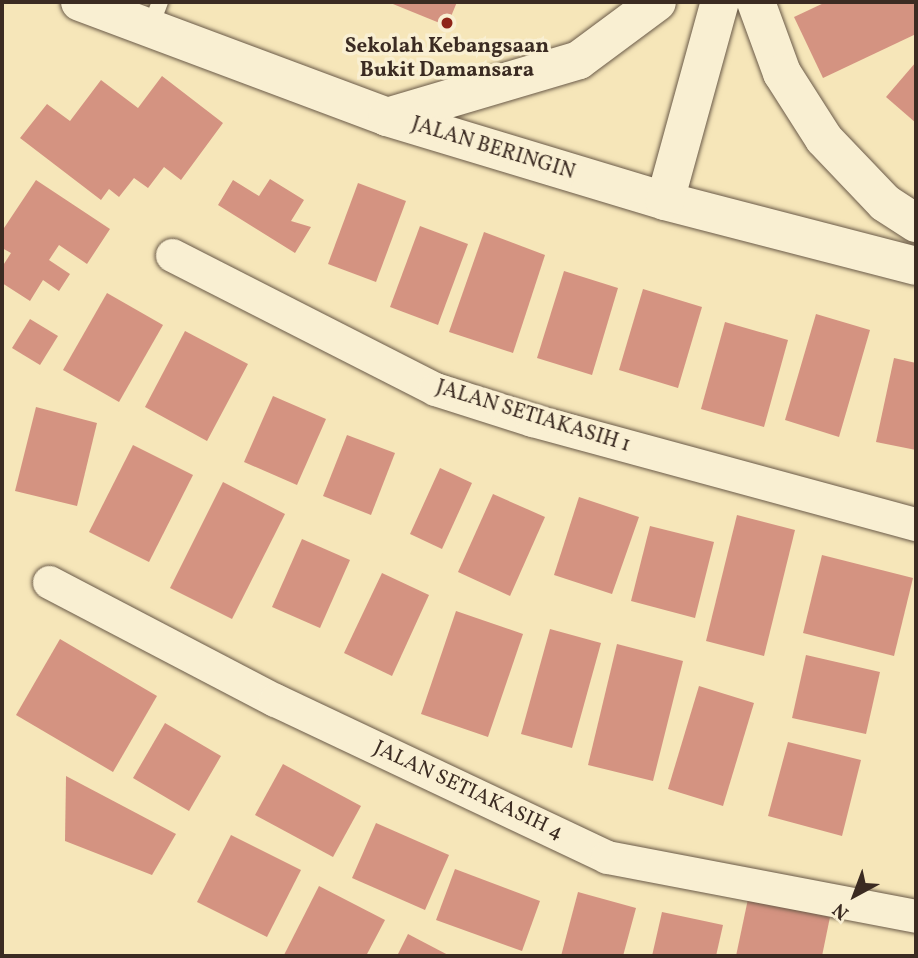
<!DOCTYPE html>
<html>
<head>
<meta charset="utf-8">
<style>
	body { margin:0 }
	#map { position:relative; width:918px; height:958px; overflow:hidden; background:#f6e6b9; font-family:Vollkorn,serif }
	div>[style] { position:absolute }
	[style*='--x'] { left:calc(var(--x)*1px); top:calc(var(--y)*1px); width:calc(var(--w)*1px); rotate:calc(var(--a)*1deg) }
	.building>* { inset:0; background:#d49381 }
	.roads { filter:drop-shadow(0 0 2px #6a5a48) drop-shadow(0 0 2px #6a5a48) }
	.service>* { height:16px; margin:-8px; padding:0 8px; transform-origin:8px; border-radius:8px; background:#f9efd2 }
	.minor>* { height:33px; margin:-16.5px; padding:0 16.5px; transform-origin:16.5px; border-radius:16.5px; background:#f9efd2 }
	.tertiary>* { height:38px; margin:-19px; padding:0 19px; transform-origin:19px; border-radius:19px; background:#f9efd2 }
	.dots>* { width:19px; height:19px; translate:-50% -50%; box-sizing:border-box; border:4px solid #f9efd2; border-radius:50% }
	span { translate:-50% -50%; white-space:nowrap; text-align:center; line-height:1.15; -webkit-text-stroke:7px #f9efd2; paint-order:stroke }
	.poi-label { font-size:21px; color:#3b2b22; font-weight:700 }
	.street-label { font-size:21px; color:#3b2b22 }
	.frame { position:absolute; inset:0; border:4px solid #3b2b22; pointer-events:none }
	.north { position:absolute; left:820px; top:860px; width:70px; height:70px; -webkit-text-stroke:5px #f9efd2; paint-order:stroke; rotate:221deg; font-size:19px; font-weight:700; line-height:28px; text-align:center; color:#3b2b22 }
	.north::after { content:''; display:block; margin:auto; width:24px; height:32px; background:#3b2b22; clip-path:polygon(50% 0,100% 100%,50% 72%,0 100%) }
</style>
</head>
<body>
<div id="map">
	<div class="building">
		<div style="clip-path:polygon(388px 2px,457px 2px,447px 26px)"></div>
		<div style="clip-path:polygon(826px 2px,916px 2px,916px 34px,823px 78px,794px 17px)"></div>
		<div style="clip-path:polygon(916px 62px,916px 123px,886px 97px)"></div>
		<div style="clip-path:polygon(162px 76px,223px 123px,181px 180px,164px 167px,148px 188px,134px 178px,119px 197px,109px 189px,101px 200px,20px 138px,47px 104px,70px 121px,101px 80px,138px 108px)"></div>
		<div style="clip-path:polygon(270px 179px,304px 200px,291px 221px,311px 227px,295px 253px,218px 205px,233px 180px,259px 196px)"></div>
		<div style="clip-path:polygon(36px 180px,110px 229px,87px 264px,59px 245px,49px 260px,70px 274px,59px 291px,43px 280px,30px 301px,2px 283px,2px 267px,11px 253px,2px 248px,2px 231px)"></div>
		<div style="clip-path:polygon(358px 183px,406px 201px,376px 282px,328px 264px)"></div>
		<div style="clip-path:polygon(420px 226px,468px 244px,438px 325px,390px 307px)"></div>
		<div style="clip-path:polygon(484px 232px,545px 255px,513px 353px,449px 332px)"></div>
		<div style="clip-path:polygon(564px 271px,618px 288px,592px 375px,537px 358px)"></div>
		<div style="clip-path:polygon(643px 289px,702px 307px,678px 388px,619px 370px)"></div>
		<div style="clip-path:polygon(107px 293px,163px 325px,119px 402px,63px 370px)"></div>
		<div style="clip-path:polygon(816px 314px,870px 330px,839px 437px,785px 420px)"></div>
		<div style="clip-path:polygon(30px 319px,58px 336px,40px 365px,12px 348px)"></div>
		<div style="clip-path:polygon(725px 322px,788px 340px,764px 427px,701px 409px)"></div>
		<div style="clip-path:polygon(185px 331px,248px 364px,207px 441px,145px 407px)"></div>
		<div style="clip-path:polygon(894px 358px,916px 363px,916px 450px,876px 442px)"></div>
		<div style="clip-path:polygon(273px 396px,326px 419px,297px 485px,244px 462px)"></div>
		<div style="clip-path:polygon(36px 407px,97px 423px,77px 506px,15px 491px)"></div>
		<div style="clip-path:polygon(347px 435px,395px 453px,371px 515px,323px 496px)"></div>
		<div style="clip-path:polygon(133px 445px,193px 475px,149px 562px,89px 532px)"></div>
		<div style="clip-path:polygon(440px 468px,472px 483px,442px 549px,410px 534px)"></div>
		<div style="clip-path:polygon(223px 482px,285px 514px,232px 619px,170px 588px)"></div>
		<div style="clip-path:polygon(493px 494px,545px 517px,510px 596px,458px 572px)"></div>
		<div style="clip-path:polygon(579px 497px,639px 517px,612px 594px,554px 575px)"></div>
		<div style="clip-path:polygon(737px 515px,795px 530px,764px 656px,706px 641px)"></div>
		<div style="clip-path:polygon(650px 526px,714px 542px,695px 618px,631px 601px)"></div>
		<div style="clip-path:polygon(302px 539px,350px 560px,320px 628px,272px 607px)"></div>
		<div style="clip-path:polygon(822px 555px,913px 578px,894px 656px,803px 633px)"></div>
		<div style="clip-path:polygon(382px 573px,429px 595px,392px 676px,344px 653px)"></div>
		<div style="clip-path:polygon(456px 611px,523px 634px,488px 737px,421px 714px)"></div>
		<div style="clip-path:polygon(550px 629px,601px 643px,572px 748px,521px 734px)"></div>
		<div style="clip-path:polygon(60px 639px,157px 696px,113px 772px,16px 715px)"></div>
		<div style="clip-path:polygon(617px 644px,683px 661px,653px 781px,588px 765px)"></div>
		<div style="clip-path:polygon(806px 655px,880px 672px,866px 734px,792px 718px)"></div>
		<div style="clip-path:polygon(699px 686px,754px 703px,723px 806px,668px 789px)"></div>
		<div style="clip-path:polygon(165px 723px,221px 756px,189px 811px,133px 778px)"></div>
		<div style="clip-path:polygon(788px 742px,861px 760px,842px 836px,768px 816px)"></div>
		<div style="clip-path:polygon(283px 764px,361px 806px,333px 857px,255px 815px)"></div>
		<div style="clip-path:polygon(66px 776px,176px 834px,152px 875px,65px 841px)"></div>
		<div style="clip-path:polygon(376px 823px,449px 855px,425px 910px,352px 878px)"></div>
		<div style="clip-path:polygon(231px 835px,301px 870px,267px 937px,197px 902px)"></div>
		<div style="clip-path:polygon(455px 869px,540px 901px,522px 951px,436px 920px)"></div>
		<div style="clip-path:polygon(319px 886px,385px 920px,366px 956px,284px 955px)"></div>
		<div style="clip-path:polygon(578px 892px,636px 908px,623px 956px,561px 956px)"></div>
		<div style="clip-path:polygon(748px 899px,830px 917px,822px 956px,736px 956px)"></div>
		<div style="clip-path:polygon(662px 912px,723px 925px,716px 956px,652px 956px)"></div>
		<div style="clip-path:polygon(408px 934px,450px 956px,397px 956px)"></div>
	</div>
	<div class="roads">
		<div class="service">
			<div style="--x:150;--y:28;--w:28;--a:-69"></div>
		</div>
		<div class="minor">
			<div style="--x:172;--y:255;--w:295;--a:27"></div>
			<div style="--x:435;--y:389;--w:102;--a:17.7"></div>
			<div style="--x:532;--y:420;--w:398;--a:15.2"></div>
			<div style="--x:49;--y:582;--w:255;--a:27.6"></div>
			<div style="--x:275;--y:700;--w:367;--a:25.3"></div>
			<div style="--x:607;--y:857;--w:315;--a:10.8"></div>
		</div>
		<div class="tertiary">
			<div style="--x:80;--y:2;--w:328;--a:20.5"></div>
			<div style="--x:387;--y:117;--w:290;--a:16.8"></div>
			<div style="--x:665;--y:201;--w:259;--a:14.5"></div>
			<div style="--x:756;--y:2;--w:76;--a:69.9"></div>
			<div style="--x:782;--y:73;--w:78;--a:57.5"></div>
			<div style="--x:824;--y:139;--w:88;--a:46.4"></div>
			<div style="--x:885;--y:203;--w:37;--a:33"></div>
			<div style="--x:387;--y:117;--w:200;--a:-16.5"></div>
			<div style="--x:579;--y:60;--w:97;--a:-36.6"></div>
			<div style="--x:665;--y:201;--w:206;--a:-74.6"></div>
		</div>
	</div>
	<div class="dots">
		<div style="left:447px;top:23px;background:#8f2418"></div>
	</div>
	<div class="poi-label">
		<span style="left:447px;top:59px">Sekolah Kebangsaan<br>Bukit Damansara</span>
	</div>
	<div class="street-label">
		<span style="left:493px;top:149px;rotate:17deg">JALAN BERINGIN</span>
		<span style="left:533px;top:417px;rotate:17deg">JALAN SETIAKASIH 1</span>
		<span style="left:468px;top:791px;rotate:25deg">JALAN SETIAKASIH 4</span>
	</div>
	<div class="frame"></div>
	<div class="north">N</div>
</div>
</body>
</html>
